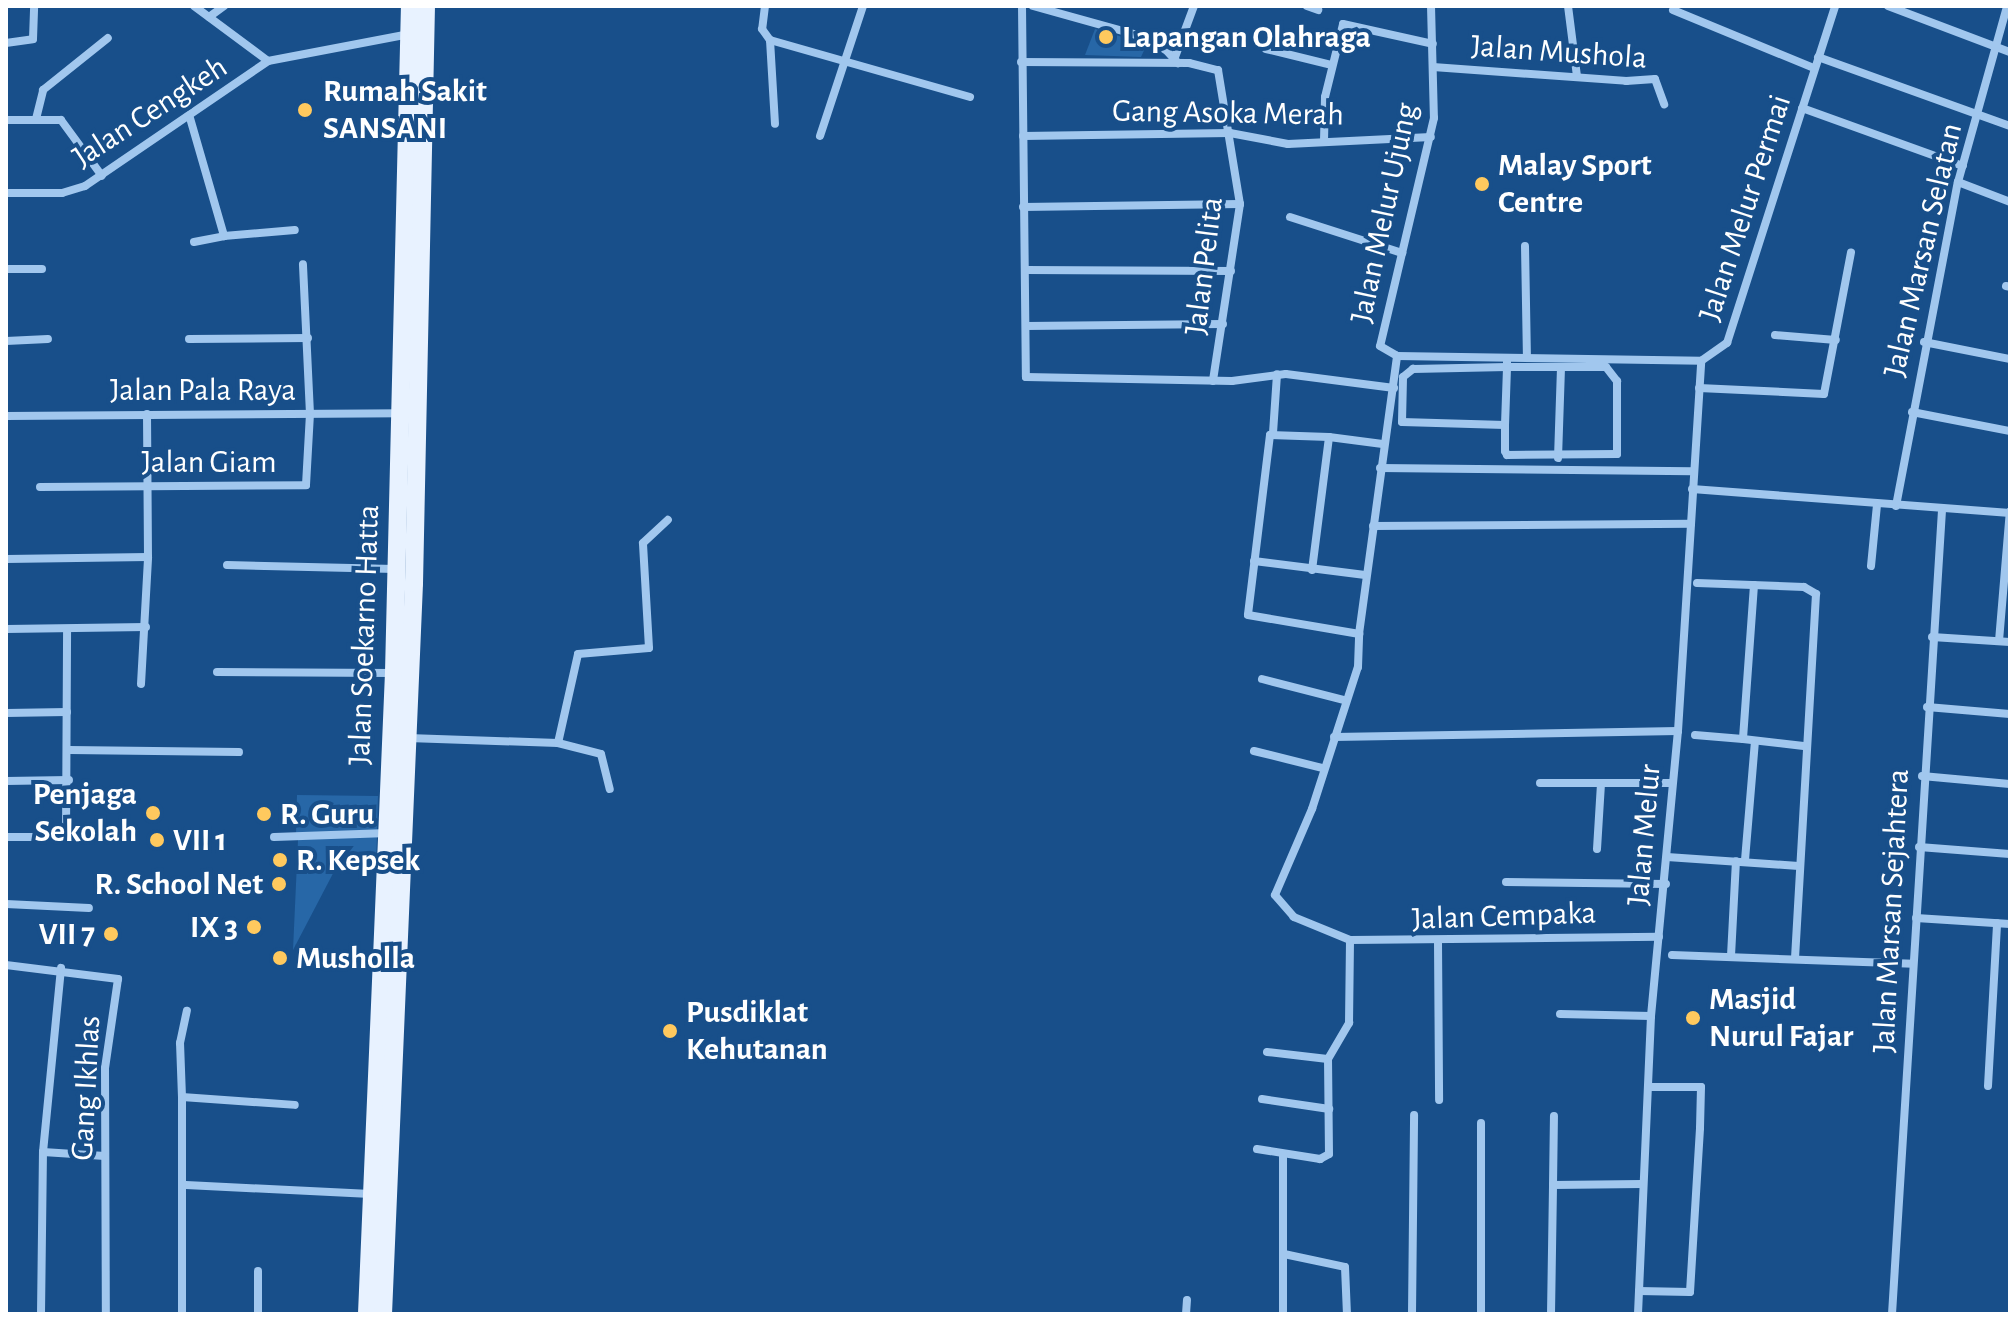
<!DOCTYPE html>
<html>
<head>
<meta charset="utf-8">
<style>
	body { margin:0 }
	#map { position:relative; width:2016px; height:1320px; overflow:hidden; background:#184f8a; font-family:"Alegreya Sans",sans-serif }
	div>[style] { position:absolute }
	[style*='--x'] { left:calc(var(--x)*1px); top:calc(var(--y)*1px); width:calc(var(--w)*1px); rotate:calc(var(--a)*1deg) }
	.green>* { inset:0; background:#2767a7 }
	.minor>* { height:8px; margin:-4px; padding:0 4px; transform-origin:4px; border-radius:4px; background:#a1c7ee }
	.primary>* { height:18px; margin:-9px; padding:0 9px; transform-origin:9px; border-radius:9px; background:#e8f2ff }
	.dots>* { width:22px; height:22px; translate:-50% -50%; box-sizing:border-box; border:4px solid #184f8a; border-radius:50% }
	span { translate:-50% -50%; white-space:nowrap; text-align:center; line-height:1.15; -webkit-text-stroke:8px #184f8a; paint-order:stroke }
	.poi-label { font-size:32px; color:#fff; font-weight:700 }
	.left { translate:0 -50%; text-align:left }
	.right { translate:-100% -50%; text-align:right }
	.street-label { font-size:32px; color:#fff }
	.frame { position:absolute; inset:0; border:8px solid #fff; pointer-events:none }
</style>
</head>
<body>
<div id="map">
	<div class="green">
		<div style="clip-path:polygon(1095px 29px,1147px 44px,1141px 57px,1085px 55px)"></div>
		<div style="clip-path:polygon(297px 795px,378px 796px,377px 832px,296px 834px)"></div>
		<div style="clip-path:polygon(311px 835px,377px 837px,376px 861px,339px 862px,293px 950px,298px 840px)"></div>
	</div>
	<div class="minor">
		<div style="--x:194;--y:6;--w:92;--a:36.6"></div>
		<div style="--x:765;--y:6;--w:23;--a:97"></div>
		<div style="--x:762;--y:29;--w:14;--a:54"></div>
		<div style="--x:770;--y:40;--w:84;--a:86.6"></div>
		<div style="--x:1022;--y:6;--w:371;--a:89.4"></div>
		<div style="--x:1026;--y:377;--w:206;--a:1.1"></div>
		<div style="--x:1232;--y:381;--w:54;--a:-7.4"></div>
		<div style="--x:1286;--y:374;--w:109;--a:7.4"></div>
		<div style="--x:1033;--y:6;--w:104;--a:15.6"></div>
		<div style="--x:1133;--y:34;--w:37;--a:26"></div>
		<div style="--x:1166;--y:50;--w:18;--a:47"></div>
		<div style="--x:1307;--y:6;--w:12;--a:20"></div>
		<div style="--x:1431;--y:6;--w:112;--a:88.5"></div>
		<div style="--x:1434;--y:118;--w:234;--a:103.3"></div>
		<div style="--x:1380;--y:346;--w:20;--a:30"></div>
		<div style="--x:1397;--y:356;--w:304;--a:0.9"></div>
		<div style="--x:1701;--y:361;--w:32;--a:-35"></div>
		<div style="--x:1727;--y:343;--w:354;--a:-72.2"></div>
		<div style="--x:1568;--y:6;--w:71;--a:82.7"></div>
		<div style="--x:1888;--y:6;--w:130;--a:20.7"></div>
		<div style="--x:1673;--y:10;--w:152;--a:22.4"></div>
		<div style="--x:209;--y:17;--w:19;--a:-36"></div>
		<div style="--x:770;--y:40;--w:208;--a:15.9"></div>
		<div style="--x:6;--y:43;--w:27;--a:-8"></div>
		<div style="--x:33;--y:39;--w:33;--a:-88"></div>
		<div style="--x:1266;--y:49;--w:67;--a:13.8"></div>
		<div style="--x:1175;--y:57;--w:54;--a:-69.6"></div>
		<div style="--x:1818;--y:57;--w:204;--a:19.8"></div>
		<div style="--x:1021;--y:62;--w:168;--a:0.3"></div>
		<div style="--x:1189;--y:63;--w:30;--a:14"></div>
		<div style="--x:1218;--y:70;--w:136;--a:80.7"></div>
		<div style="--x:1240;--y:204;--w:179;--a:98.7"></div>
		<div style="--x:1433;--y:67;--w:194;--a:4.1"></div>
		<div style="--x:1626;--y:81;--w:29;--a:-4"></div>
		<div style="--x:1655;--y:79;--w:27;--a:70"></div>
		<div style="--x:1802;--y:108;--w:171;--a:19.8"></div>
		<div style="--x:190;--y:118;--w:123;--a:73.9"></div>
		<div style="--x:224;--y:236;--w:71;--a:-4.8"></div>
		<div style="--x:36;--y:119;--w:30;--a:-76"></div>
		<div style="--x:43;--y:90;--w:83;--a:-38.7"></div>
		<div style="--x:6;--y:120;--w:55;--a:0"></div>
		<div style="--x:61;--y:120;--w:69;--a:53.8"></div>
		<div style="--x:820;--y:136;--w:137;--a:-71.7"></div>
		<div style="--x:1023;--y:136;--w:207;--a:-0.8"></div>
		<div style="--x:1230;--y:133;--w:59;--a:10.7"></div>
		<div style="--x:1288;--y:144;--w:143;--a:-2.8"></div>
		<div style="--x:1324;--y:141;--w:44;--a:-88.7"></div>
		<div style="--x:1325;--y:97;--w:75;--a:-76.1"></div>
		<div style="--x:1343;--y:24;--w:92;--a:12.5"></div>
		<div style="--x:1958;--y:182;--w:56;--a:21"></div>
		<div style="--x:6;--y:193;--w:56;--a:0"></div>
		<div style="--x:62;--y:193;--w:24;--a:-17"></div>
		<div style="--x:85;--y:186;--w:222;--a:-34.3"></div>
		<div style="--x:268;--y:61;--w:144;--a:-10.8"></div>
		<div style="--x:1023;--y:207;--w:217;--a:-0.8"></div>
		<div style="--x:1290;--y:217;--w:118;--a:17.8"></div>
		<div style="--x:194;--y:242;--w:31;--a:-11"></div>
		<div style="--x:1525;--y:246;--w:112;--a:89"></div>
		<div style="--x:6;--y:269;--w:36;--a:0"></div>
		<div style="--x:1026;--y:270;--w:205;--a:0.3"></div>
		<div style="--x:2006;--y:286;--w:4;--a:14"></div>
		<div style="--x:1026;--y:326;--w:197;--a:-0.6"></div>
		<div style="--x:1775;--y:335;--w:61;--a:4.7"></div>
		<div style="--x:189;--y:339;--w:119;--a:-0.5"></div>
		<div style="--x:6;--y:341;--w:42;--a:-2.7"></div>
		<div style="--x:1924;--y:342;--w:88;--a:11.2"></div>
		<div style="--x:1699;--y:388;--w:125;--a:2.7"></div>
		<div style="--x:1824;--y:394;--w:144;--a:-79.2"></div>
		<div style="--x:1912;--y:412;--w:100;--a:11"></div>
		<div style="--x:6;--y:416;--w:395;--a:-0.4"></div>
		<div style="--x:1505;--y:425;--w:103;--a:-178.3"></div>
		<div style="--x:1402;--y:422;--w:45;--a:-88.7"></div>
		<div style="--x:1403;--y:377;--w:13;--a:-39"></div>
		<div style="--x:1413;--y:369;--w:94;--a:-1.2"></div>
		<div style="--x:1507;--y:367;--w:99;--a:0"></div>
		<div style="--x:1606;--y:367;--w:18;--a:52"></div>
		<div style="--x:1617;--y:381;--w:73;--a:90"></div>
		<div style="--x:1617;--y:454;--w:110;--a:179.5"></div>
		<div style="--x:1507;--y:455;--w:4;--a:-117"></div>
		<div style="--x:1505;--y:451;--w:26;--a:-90"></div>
		<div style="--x:1505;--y:425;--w:58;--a:-88"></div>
		<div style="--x:1507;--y:367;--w:9;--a:-90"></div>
		<div style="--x:1273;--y:433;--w:59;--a:-86.1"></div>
		<div style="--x:1329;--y:437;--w:59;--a:-178.1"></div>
		<div style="--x:1270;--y:435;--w:181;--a:97"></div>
		<div style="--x:1248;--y:615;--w:113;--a:9.7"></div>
		<div style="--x:1359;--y:634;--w:281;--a:-82.2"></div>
		<div style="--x:1558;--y:458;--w:91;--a:-88.1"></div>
		<div style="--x:1380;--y:468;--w:312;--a:0.6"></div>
		<div style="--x:40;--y:487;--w:266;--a:-0.4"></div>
		<div style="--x:306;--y:485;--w:71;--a:-86.8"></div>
		<div style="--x:310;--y:414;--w:150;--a:-92.7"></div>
		<div style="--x:1692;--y:489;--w:319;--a:4.3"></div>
		<div style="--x:1896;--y:506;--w:330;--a:-79.2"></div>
		<div style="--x:1958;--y:182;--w:183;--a:-74.4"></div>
		<div style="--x:1373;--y:526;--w:318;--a:-0.4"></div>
		<div style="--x:6;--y:559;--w:142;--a:-0.8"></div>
		<div style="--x:1254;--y:561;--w:112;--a:7.2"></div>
		<div style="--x:227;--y:565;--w:168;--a:1.4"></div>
		<div style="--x:1871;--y:566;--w:61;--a:-84.4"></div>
		<div style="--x:1312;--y:570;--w:134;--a:-82.7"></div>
		<div style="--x:1329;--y:437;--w:54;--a:7.4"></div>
		<div style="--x:1697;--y:583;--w:107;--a:2.1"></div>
		<div style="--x:1804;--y:587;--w:14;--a:30"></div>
		<div style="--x:1816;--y:594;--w:364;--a:93.3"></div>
		<div style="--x:1754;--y:585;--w:154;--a:94.1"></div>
		<div style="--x:1743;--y:739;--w:61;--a:6.5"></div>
		<div style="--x:6;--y:629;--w:140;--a:-0.8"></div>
		<div style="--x:1932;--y:637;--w:78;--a:3.7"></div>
		<div style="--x:1999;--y:641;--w:130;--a:-85.2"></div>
		<div style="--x:217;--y:672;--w:176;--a:0.3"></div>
		<div style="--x:1262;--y:679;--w:85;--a:14.4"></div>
		<div style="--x:141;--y:684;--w:127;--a:-86.8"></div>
		<div style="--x:148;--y:557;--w:143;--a:-90.4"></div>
		<div style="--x:1927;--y:707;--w:83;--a:4.8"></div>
		<div style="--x:6;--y:713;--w:61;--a:-0.9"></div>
		<div style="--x:1695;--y:735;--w:48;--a:4.8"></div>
		<div style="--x:1334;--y:737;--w:344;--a:-1"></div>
		<div style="--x:408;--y:738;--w:150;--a:1.9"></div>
		<div style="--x:558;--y:743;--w:91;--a:-77.3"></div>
		<div style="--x:578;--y:654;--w:71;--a:-4.8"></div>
		<div style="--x:649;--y:648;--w:105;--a:-93.3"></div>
		<div style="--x:643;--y:543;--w:34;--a:-43"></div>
		<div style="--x:558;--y:743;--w:44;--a:14.3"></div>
		<div style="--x:601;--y:754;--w:36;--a:76"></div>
		<div style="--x:69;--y:750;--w:170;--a:0.7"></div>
		<div style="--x:1254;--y:751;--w:70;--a:14"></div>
		<div style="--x:1922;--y:776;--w:88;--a:5.2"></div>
		<div style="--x:6;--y:781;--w:63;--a:-0.9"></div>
		<div style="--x:1540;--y:783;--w:131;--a:0"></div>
		<div style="--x:6;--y:837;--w:60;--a:0"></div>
		<div style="--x:66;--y:837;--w:208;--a:-89.7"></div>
		<div style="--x:274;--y:837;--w:114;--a:-2"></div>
		<div style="--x:1919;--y:847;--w:91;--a:4.4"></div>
		<div style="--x:1597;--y:849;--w:66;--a:-86.5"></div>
		<div style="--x:1667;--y:857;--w:132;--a:3.9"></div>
		<div style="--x:1745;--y:860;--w:119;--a:-85.2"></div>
		<div style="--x:1506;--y:882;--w:160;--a:0.7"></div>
		<div style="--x:6;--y:904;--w:83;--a:2.8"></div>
		<div style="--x:1916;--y:918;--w:94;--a:3.7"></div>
		<div style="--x:1350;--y:940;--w:309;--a:-0.6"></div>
		<div style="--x:1438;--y:942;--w:158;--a:89.6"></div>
		<div style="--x:1672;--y:955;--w:241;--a:2.1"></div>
		<div style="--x:1731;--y:956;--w:95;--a:-87"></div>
		<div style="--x:6;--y:965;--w:113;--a:7.1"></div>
		<div style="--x:118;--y:979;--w:90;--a:98.3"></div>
		<div style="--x:105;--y:1068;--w:246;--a:89.8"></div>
		<div style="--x:1560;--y:1014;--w:91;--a:1.3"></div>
		<div style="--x:1267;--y:1052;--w:61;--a:6.5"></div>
		<div style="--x:1988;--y:1086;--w:163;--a:-86.8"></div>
		<div style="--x:182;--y:1097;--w:54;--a:-92.1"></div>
		<div style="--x:180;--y:1043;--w:33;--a:-78"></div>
		<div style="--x:1262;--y:1099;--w:68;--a:8.5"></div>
		<div style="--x:1481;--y:1123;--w:191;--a:90"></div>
		<div style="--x:1257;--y:1149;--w:64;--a:9"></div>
		<div style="--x:1320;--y:1159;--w:10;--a:-29"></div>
		<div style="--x:1329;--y:1154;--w:95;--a:-90.6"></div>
		<div style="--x:1328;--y:1059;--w:42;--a:-59.7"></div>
		<div style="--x:1349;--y:1023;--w:83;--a:-89.3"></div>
		<div style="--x:1350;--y:940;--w:61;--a:-157.7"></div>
		<div style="--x:1294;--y:917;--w:29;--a:-131"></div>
		<div style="--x:1275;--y:895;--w:94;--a:-66.7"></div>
		<div style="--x:1312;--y:809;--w:149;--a:-72.1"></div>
		<div style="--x:1358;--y:667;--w:33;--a:-88"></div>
		<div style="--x:43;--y:1152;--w:185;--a:-84.4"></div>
		<div style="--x:186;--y:1185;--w:185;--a:2.8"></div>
		<div style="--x:1553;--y:1185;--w:69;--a:-89.2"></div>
		<div style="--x:1284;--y:1254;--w:62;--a:12"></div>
		<div style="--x:1345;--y:1267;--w:47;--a:87.6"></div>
		<div style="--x:1639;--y:1291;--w:51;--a:1.1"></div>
		<div style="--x:1690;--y:1292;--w:164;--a:-86.5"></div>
		<div style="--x:1700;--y:1128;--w:41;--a:-88.6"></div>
		<div style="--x:1701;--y:1087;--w:53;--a:180"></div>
		<div style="--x:41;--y:1314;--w:162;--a:-89.3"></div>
		<div style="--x:43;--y:1152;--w:62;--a:3.7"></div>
		<div style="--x:182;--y:1314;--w:217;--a:-90"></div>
		<div style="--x:182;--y:1097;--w:113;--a:4"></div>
		<div style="--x:258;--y:1314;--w:43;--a:-90"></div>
		<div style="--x:1186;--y:1314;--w:14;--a:-86"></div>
		<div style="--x:1283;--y:1314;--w:160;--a:-90"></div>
		<div style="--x:1412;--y:1314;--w:199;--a:-89.4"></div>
		<div style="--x:1551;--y:1314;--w:129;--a:-89.1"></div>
		<div style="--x:1553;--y:1185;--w:89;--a:-0.6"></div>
		<div style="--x:1638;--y:1314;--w:298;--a:-87.5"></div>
		<div style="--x:1651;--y:1016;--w:286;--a:-84.6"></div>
		<div style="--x:1678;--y:731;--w:371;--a:-86.4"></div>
		<div style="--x:1892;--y:1314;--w:805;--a:-86.44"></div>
	</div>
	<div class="primary">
		<div style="--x:367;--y:1314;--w:642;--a:-87.59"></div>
		<div style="--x:394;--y:673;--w:667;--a:-88.63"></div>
		<div style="--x:383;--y:1314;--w:732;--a:-87.57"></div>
		<div style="--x:414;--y:583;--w:577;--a:-88.81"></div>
	</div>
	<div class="dots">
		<div style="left:1106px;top:37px;background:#ffc95e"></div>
		<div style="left:305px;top:110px;background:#ffc95e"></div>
		<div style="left:1482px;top:184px;background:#ffc95e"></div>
		<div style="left:153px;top:813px;background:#ffc95e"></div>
		<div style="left:264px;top:814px;background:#ffc95e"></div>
		<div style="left:157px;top:840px;background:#ffc95e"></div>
		<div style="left:280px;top:860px;background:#ffc95e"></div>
		<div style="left:279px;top:884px;background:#ffc95e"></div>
		<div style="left:254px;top:927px;background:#ffc95e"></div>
		<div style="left:111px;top:934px;background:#ffc95e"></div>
		<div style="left:280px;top:958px;background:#ffc95e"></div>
		<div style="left:1693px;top:1018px;background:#ffc95e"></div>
		<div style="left:670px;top:1031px;background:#ffc95e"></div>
	</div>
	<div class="poi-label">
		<span class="left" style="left:1122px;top:37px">Lapangan Olahraga</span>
		<span class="left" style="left:323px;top:110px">Rumah Sakit<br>SANSANI</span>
		<span class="left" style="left:1498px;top:184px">Malay Sport<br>Centre</span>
		<span class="right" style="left:137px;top:813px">Penjaga<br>Sekolah</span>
		<span class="left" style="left:280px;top:814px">R. Guru</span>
		<span class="left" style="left:173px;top:840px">VII 1</span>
		<span class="left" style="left:296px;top:860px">R. Kepsek</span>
		<span class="right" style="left:263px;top:884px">R. School Net</span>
		<span class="right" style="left:238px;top:927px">IX 3</span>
		<span class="right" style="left:95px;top:934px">VII 7</span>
		<span class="left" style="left:296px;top:958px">Musholla</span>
		<span class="left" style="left:1709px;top:1018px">Masjid<br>Nurul Fajar</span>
		<span class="left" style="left:686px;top:1031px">Pusdiklat<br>Kehutanan</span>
	</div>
	<div class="street-label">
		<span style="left:1559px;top:52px;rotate:4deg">Jalan Mushola</span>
		<span style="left:150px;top:112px;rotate:-33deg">Jalan Cengkeh</span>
		<span style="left:1228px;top:113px;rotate:1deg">Gang Asoka Merah</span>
		<span style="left:1745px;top:208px;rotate:-72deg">Jalan Melur Permai</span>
		<span style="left:1384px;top:213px;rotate:-78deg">Jalan Melur Ujung</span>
		<span style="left:1923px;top:250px;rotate:-77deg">Jalan Marsan Selatan</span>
		<span style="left:1204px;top:266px;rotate:-83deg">Jalan Pelita</span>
		<span style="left:203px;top:390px">Jalan Pala Raya</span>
		<span style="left:209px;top:462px">Jalan Giam</span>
		<span style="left:364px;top:635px;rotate:-88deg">Jalan Soekarno Hatta</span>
		<span style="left:1644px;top:835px;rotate:-85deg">Jalan Melur</span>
		<span style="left:1891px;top:911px;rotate:-87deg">Jalan Marsan Sejahtera</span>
		<span style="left:1504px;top:916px;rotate:-2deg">Jalan Cempaka</span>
		<span style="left:86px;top:1088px;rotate:-87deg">Gang Ikhlas</span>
	</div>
	<div class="frame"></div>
</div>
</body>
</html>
